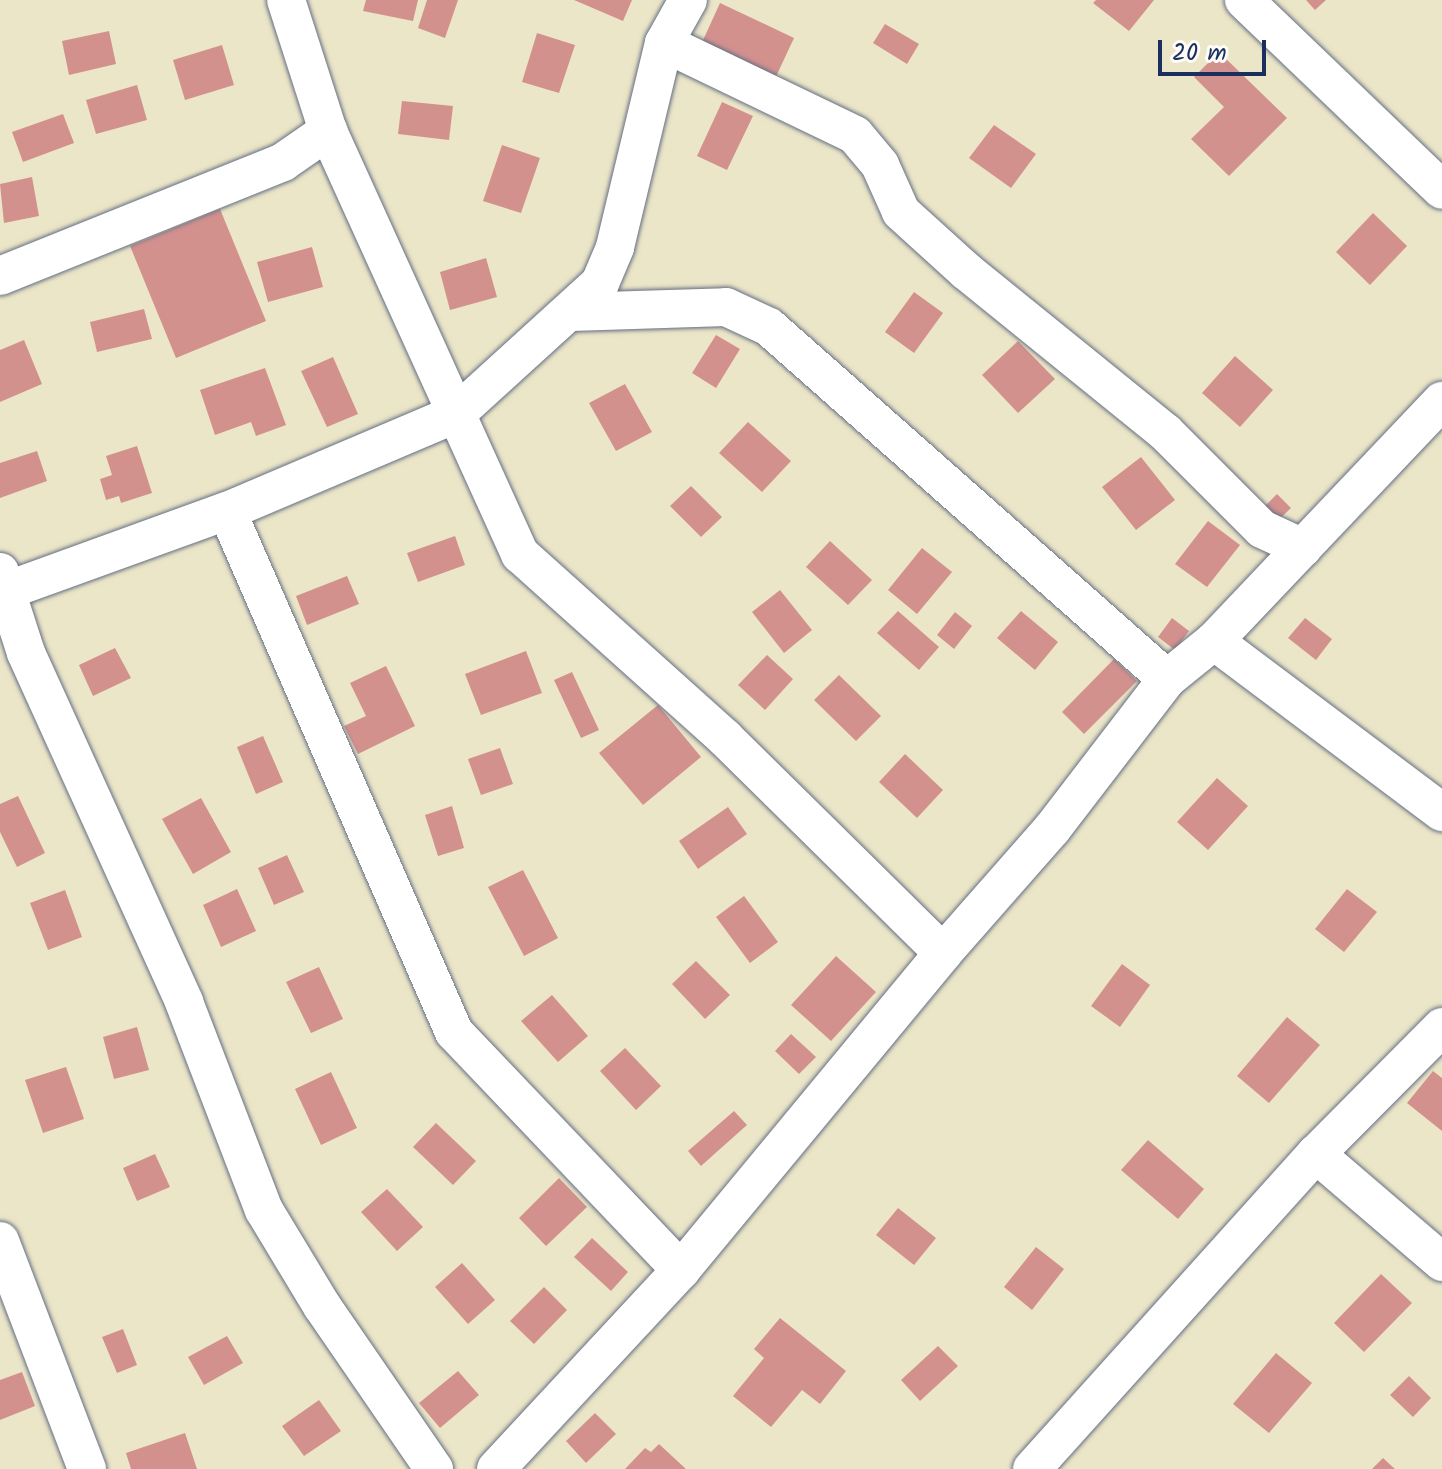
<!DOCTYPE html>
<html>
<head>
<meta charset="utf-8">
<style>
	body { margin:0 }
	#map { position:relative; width:1442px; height:1469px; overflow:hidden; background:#ece6c8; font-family:Kalam,sans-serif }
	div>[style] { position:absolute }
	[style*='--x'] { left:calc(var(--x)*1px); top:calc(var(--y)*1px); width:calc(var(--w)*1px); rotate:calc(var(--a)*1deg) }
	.building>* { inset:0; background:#d3918e }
	.roads { filter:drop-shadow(0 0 2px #646f83) drop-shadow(0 0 2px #646f83) }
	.street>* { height:38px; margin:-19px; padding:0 19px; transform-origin:19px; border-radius:19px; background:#fff }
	span { translate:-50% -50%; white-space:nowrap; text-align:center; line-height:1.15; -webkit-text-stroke:6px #fdfcf7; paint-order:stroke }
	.scale { position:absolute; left:1158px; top:40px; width:108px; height:36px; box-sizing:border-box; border:4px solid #1b2f5e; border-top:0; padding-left:10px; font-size:24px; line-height:28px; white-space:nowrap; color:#1b2f5e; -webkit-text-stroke:6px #fdfcf7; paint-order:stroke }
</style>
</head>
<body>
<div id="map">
	<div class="building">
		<div style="clip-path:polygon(366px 0,418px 0,413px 21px,363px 11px)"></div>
		<div style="clip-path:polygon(427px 0,458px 0,445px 38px,418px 28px)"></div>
		<div style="clip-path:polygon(574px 0,632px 0,623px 21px)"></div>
		<div style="clip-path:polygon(1096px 0,1154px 0,1129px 31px,1093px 3px)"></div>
		<div style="clip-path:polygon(1306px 0,1326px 0,1315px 10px)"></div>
		<div style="clip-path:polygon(720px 3px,794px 38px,773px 83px,699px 49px)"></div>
		<div style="clip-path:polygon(885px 24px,919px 44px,907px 64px,873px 43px)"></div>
		<div style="clip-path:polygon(109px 31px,116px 64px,69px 75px,62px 41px)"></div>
		<div style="clip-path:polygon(537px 33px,575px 45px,559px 93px,522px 82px)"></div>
		<div style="clip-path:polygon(222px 45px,234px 85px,185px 100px,173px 60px)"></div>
		<div style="clip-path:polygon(1219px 52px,1287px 118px,1229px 176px,1191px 139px,1224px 107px,1194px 77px)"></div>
		<div style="clip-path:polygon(137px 85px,147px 120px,96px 134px,86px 100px)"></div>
		<div style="clip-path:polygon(402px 101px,453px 106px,449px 140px,398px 134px)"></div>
		<div style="clip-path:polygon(722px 102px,753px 116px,727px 170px,697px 156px)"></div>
		<div style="clip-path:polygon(63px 114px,74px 143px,23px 162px,12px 132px)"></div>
		<div style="clip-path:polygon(994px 125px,1036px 154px,1011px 188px,969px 158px)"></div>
		<div style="clip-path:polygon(502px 145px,540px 158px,521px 213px,483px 201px)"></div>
		<div style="clip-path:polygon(32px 177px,39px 216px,4px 223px,0 184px)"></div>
		<div style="clip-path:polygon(220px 209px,266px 321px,176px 358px,130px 246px)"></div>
		<div style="clip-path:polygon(1373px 213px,1407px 246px,1370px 285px,1336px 252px)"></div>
		<div style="clip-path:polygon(312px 247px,323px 287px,268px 302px,257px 262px)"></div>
		<div style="clip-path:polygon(486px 258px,497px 297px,450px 310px,440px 272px)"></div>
		<div style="clip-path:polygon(914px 292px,943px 313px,914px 353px,885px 332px)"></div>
		<div style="clip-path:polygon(144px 309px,152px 339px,97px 352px,90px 322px)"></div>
		<div style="clip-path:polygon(716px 335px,740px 349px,716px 388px,692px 373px)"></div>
		<div style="clip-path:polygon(24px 340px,42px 384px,0 402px,0 350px)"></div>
		<div style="clip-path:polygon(1018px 341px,1055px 379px,1018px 413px,982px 375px)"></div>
		<div style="clip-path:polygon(1235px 356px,1273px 390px,1240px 427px,1202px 393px)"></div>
		<div style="clip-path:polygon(333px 357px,358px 414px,327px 427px,301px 371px)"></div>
		<div style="clip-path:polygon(265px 368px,286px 425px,256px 436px,251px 422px,215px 435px,200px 390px)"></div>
		<div style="clip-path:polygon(625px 384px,652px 432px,616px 451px,589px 403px)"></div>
		<div style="clip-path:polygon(748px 422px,791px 461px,762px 492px,719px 453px)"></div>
		<div style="clip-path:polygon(137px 446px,152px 493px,121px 503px,119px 496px,106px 500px,100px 479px,112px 475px,106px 456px)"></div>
		<div style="clip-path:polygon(37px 451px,47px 481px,0 498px,0 463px)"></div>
		<div style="clip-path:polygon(1141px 457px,1175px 500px,1136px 530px,1102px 487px)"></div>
		<div style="clip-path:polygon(691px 486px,722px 517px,701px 537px,670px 506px)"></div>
		<div style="clip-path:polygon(1277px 494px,1291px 508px,1270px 528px,1257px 514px)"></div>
		<div style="clip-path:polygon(1208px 521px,1240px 545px,1207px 587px,1175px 564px)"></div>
		<div style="clip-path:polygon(455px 536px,465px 565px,418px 582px,407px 553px)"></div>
		<div style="clip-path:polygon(830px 541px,872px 580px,848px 605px,806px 567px)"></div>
		<div style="clip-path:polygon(922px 548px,952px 572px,917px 614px,888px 590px)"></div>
		<div style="clip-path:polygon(347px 576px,359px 604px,307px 625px,296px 596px)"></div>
		<div style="clip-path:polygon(780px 590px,812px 630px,784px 653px,752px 612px)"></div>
		<div style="clip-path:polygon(898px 611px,939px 647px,919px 670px,877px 633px)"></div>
		<div style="clip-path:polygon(1021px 611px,1058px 642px,1035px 670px,997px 638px)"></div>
		<div style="clip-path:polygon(955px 612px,972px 626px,954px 649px,937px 635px)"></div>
		<div style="clip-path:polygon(1172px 618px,1189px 631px,1175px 650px,1158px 637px)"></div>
		<div style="clip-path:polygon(1305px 618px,1332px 639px,1316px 660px,1288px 638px)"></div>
		<div style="clip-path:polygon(115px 648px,131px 678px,93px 696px,79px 665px)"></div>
		<div style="clip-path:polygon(526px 651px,542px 693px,481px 715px,465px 674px)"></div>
		<div style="clip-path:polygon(767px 655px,793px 679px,765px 710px,738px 685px)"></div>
		<div style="clip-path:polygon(1114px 659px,1137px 681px,1084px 734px,1062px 712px)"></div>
		<div style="clip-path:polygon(386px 666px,415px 726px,358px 754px,344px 726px,366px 716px,350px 683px)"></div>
		<div style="clip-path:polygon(572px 672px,599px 730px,581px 738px,554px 680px)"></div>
		<div style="clip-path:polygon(839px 675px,881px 716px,856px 741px,814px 700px)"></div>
		<div style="clip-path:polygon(658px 705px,701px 757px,643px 805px,599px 753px)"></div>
		<div style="clip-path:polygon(263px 736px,283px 782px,256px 794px,237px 747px)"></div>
		<div style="clip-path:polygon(500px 748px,513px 784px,481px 795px,468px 759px)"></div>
		<div style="clip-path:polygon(905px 754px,943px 790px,917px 818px,879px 782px)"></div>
		<div style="clip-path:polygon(1217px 778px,1248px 806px,1208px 850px,1177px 822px)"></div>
		<div style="clip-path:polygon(18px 796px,45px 853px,17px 867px,0 832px,0 804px)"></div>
		<div style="clip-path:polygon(201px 798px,231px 852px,193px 874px,162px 819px)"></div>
		<div style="clip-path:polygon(452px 806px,464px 848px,438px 856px,425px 815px)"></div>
		<div style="clip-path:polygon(728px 807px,747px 834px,698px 869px,679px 841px)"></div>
		<div style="clip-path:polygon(287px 855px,304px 892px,274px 905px,258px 868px)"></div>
		<div style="clip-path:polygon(523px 870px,558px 938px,524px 956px,488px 887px)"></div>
		<div style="clip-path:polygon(237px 889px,256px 931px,221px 947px,203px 905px)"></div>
		<div style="clip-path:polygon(1347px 889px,1377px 912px,1344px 952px,1315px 929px)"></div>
		<div style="clip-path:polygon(65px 890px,82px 937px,48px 950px,30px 903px)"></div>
		<div style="clip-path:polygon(744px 896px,778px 942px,750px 963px,716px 917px)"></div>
		<div style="clip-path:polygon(836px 956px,876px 992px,831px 1041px,791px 1005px)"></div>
		<div style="clip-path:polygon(696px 961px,730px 995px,705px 1019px,672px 984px)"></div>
		<div style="clip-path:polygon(1122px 964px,1150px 985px,1120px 1027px,1091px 1006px)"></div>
		<div style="clip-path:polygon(319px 967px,343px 1019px,311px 1033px,286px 982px)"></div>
		<div style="clip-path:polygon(552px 995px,588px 1036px,558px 1062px,521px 1021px)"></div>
		<div style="clip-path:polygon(1287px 1017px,1320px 1045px,1269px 1103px,1237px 1076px)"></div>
		<div style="clip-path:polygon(137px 1027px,149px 1070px,114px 1079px,103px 1037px)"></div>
		<div style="clip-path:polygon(791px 1034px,816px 1057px,799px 1074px,775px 1051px)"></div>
		<div style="clip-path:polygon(625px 1048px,661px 1086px,636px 1110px,600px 1071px)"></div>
		<div style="clip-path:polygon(66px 1067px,84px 1119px,43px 1133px,25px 1080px)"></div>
		<div style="clip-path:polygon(1433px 1071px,1442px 1078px,1442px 1131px,1407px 1103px)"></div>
		<div style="clip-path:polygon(331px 1072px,357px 1128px,321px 1145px,295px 1089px)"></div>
		<div style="clip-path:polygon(734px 1111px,747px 1125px,701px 1166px,688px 1151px)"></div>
		<div style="clip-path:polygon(436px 1123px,476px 1161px,453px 1185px,413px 1147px)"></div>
		<div style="clip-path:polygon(1148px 1140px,1204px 1189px,1178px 1219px,1121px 1170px)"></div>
		<div style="clip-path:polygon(155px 1154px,170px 1187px,137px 1201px,123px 1168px)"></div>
		<div style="clip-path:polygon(559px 1178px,587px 1207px,546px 1246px,519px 1218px)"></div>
		<div style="clip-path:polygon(387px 1189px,423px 1227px,397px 1251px,361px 1212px)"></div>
		<div style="clip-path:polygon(898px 1208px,936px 1238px,914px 1265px,876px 1235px)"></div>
		<div style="clip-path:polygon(592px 1238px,628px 1272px,611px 1291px,574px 1257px)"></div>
		<div style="clip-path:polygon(1036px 1247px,1064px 1269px,1032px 1310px,1004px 1287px)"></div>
		<div style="clip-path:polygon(462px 1263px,495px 1300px,468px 1324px,435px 1287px)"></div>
		<div style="clip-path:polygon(1381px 1274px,1412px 1303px,1364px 1352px,1334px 1323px)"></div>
		<div style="clip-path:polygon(544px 1287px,567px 1310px,534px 1344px,510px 1321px)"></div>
		<div style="clip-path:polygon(780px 1318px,846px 1371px,820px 1404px,802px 1390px,771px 1427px,733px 1396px,764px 1358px,754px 1349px)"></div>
		<div style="clip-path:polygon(123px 1329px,137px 1365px,117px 1373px,102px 1337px)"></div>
		<div style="clip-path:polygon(227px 1336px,243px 1363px,204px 1385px,188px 1357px)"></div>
		<div style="clip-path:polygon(938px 1346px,958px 1366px,920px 1401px,901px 1380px)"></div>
		<div style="clip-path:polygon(1276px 1353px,1312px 1383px,1269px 1433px,1233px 1404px)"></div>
		<div style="clip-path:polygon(458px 1371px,479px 1395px,440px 1428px,419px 1403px)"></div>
		<div style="clip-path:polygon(22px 1372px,35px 1406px,0 1420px,0 1380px)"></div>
		<div style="clip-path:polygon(1409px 1376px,1431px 1398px,1413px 1417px,1390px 1395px)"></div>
		<div style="clip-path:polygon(319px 1400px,341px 1431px,304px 1456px,282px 1426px)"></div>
		<div style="clip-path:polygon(595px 1413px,616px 1434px,586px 1463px,566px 1441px)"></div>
		<div style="clip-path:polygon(185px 1433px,197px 1469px,131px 1469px,126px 1453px)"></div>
		<div style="clip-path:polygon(659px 1444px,686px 1469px,625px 1469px,645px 1448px,651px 1452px)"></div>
		<div style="clip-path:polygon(1383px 1458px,1395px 1469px,1372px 1469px)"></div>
	</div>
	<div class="roads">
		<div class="street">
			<div style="--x:286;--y:0;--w:138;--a:72.2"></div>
			<div style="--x:328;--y:131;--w:465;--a:65.6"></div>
			<div style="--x:520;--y:554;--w:275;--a:41.9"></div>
			<div style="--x:725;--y:738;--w:306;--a:44.6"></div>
			<div style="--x:1244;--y:0;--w:274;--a:43.8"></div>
			<div style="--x:664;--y:43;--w:212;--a:25.7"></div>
			<div style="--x:855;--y:135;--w:39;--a:50"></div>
			<div style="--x:880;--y:165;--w:51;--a:65.9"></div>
			<div style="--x:901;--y:212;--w:88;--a:42.2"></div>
			<div style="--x:966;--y:271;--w:256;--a:39"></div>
			<div style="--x:1165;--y:432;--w:137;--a:45"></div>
			<div style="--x:1262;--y:529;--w:45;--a:24.9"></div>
			<div style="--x:0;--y:276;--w:305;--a:-21.9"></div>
			<div style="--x:283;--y:162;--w:55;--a:-34.6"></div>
			<div style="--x:571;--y:312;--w:155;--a:-1.8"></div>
			<div style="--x:726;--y:307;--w:47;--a:24.9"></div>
			<div style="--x:769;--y:327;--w:531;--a:41.49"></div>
			<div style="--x:227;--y:511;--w:568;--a:66.46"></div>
			<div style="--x:454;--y:1032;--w:329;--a:46.4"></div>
			<div style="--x:0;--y:572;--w:85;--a:72.2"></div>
			<div style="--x:26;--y:653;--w:383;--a:65.6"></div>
			<div style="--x:184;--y:1002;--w:223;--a:69"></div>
			<div style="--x:264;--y:1210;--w:112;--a:58.9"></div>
			<div style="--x:322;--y:1306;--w:198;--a:55.5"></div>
			<div style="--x:0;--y:593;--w:241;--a:-19.9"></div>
			<div style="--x:227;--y:511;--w:249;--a:-23"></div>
			<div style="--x:456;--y:414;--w:195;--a:-42.3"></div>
			<div style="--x:600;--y:283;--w:39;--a:-67"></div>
			<div style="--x:615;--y:247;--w:210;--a:-76.5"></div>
			<div style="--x:664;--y:43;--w:49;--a:-60.8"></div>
			<div style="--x:1214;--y:641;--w:285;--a:36.9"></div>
			<div style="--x:1316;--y:1154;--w:166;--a:40.6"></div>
			<div style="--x:0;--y:1241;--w:244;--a:69.1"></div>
			<div style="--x:496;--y:1469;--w:272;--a:-47.1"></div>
			<div style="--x:681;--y:1270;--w:411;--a:-50.4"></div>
			<div style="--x:943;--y:953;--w:165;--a:-48.7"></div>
			<div style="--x:1052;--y:829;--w:189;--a:-52.5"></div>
			<div style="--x:1167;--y:679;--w:60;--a:-39"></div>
			<div style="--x:1214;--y:641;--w:331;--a:-46.5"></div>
			<div style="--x:1032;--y:1469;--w:424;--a:-48"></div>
			<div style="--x:1316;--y:1154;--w:179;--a:-45.2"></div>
		</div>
	</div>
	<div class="scale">20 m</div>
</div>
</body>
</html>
